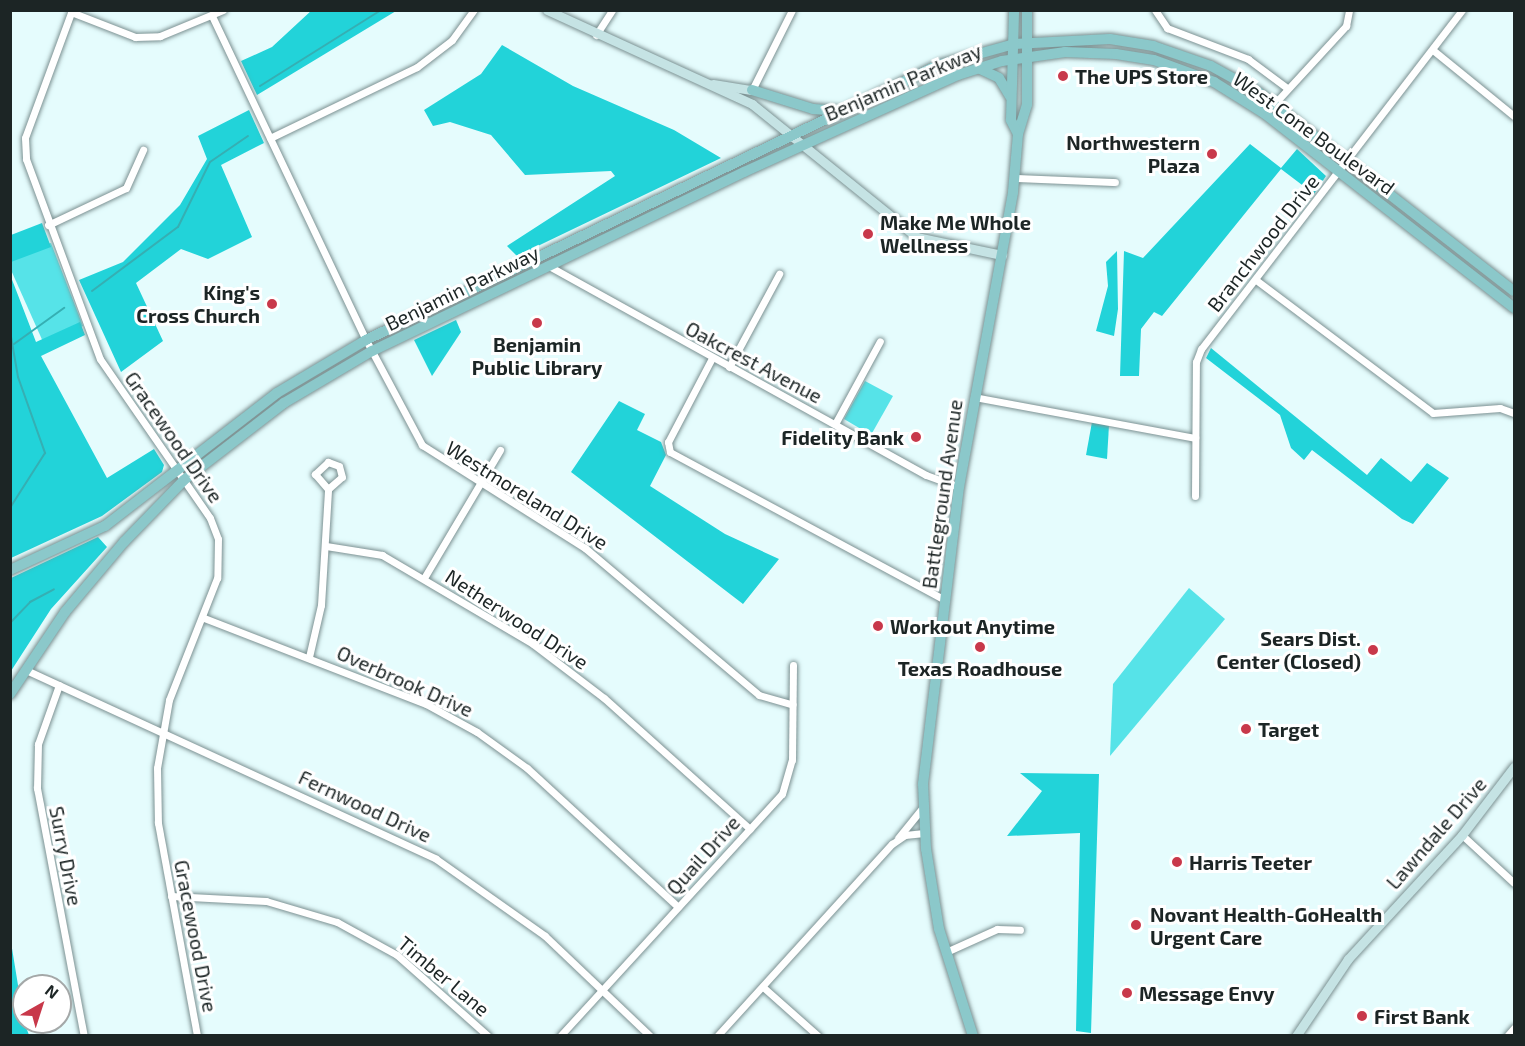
<!DOCTYPE html>
<html>
<head>
<meta charset="utf-8">
<style>
	body { margin:0 }
	#map { position:relative; width:1525px; height:1046px; overflow:hidden; background:#e5fcfd; font-family:"Exo 2",sans-serif }
	div>[style] { position:absolute }
	[style*='--x'] { left:calc(var(--x)*1px); top:calc(var(--y)*1px); width:calc(var(--w)*1px); rotate:calc(var(--a)*1deg) }
	.green>* { inset:0; background:#56e3e8 }
	.forest>* { inset:0; background:#22d3d9 }
	.stream>* { height:2px; margin:-1px; padding:0 1px; transform-origin:1px; border-radius:1px; background:#35afb3 }
	.roads { filter:drop-shadow(0 0 2px #7c9192) drop-shadow(0 0 2px #7c9192) }
	.street>* { height:7px; margin:-3.5px; padding:0 3.5px; transform-origin:3.5px; border-radius:3.5px; background:#fff }
	.secondary>* { height:9px; margin:-4.5px; padding:0 4.5px; transform-origin:4.5px; border-radius:4.5px; background:#c5e3e4 }
	.primary>* { height:10px; margin:-5px; padding:0 5px; transform-origin:5px; border-radius:5px; background:#8bc8ca }
	.dots>* { width:16px; height:16px; translate:-50% -50%; box-sizing:border-box; border:3px solid #fff; border-radius:50% }
	span { translate:-50% -50%; white-space:nowrap; text-align:center; line-height:1.15; -webkit-text-stroke:6px #fff; paint-order:stroke }
	.poi-label { font-size:20px; color:#1c2525; font-weight:700 }
	.left { translate:0 -50%; text-align:left }
	.right { translate:-100% -50%; text-align:right }
	.street-label { font-size:20px; color:#1c2525 }
	.frame { position:absolute; inset:0; border:12px solid #1c2525; pointer-events:none }
	.north { position:absolute; left:12px; top:974px; width:60px; height:60px; box-sizing:border-box; background:#fff; border:2px solid #a4a8a8; border-radius:50%; rotate:39deg; font-size:16px; font-weight:700; line-height:24px; text-align:center; color:#1c2525 }
	.north::after { content:''; display:block; margin:auto; width:21px; height:27px; background:#c8384a; clip-path:polygon(50% 0,100% 100%,50% 72%,0 100%) }
</style>
</head>
<body>
<div id="map">
	<div class="green">
		<div style="clip-path:polygon(51px 243px,83px 326px,44px 344px,11px 270px,10px 253px)"></div>
		<div style="clip-path:polygon(865px 381px,893px 396px,871px 435px,844px 419px)"></div>
		<div style="clip-path:polygon(1189px 588px,1225px 619px,1110px 756px,1113px 684px)"></div>
	</div>
	<div class="forest">
		<div style="clip-path:polygon(312px 10px,396px 11px,257px 95px,241px 61px,272px 47px)"></div>
		<div style="clip-path:polygon(502px 45px,573px 86px,674px 130px,721px 158px,517px 256px,507px 246px,615px 176px,611px 171px,525px 175px,491px 135px,450px 122px,433px 126px,424px 110px,481px 74px)"></div>
		<div style="clip-path:polygon(249px 110px,264px 143px,221px 165px,252px 237px,208px 259px,181px 249px,136px 283px,163px 341px,121px 372px,79px 280px,123px 262px,180px 205px,207px 159px,198px 136px)"></div>
		<div style="clip-path:polygon(1250px 144px,1281px 168px,1297px 149px,1326px 176px,1314px 194px,1281px 169px,1162px 316px,1154px 312px,1141px 329px,1139px 376px,1120px 376px,1124px 251px,1143px 258px)"></div>
		<div style="clip-path:polygon(42px 223px,51px 247px,11px 262px,11px 235px)"></div>
		<div style="clip-path:polygon(1117px 251px,1118px 309px,1114px 336px,1096px 331px,1108px 286px,1106px 262px)"></div>
		<div style="clip-path:polygon(11px 277px,36px 342px,80px 322px,85px 335px,41px 356px,107px 478px,154px 449px,164px 465px,162px 472px,102px 516px,11px 558px)"></div>
		<div style="clip-path:polygon(456px 320px,461px 332px,432px 376px,414px 340px)"></div>
		<div style="clip-path:polygon(1211px 348px,1367px 475px,1381px 458px,1411px 482px,1427px 463px,1449px 478px,1413px 524px,1402px 519px,1312px 450px,1304px 460px,1291px 448px,1280px 415px,1206px 358px)"></div>
		<div style="clip-path:polygon(619px 401px,645px 414px,637px 430px,661px 442px,666px 455px,650px 486px,725px 534px,779px 559px,743px 604px,571px 472px)"></div>
		<div style="clip-path:polygon(1092px 422px,1109px 425px,1107px 459px,1086px 455px)"></div>
		<div style="clip-path:polygon(98px 537px,107px 547px,51px 609px,11px 671px,11px 578px)"></div>
		<div style="clip-path:polygon(1020px 773px,1099px 774px,1091px 1033px,1076px 1031px,1080px 833px,1007px 836px,1042px 791px)"></div>
		<div style="clip-path:polygon(10px 936px,24px 1022px,29px 1035px,11px 1035px)"></div>
	</div>
	<div class="stream">
		<div style="--x:260;--y:86;--w:143;--a:-32.1"></div>
		<div style="--x:92;--y:291;--w:107;--a:-36.7"></div>
		<div style="--x:178;--y:227;--w:72;--a:-63.8"></div>
		<div style="--x:210;--y:162;--w:46;--a:-34.4"></div>
		<div style="--x:10;--y:331;--w:47;--a:80.1"></div>
		<div style="--x:18;--y:377;--w:81;--a:70.4"></div>
		<div style="--x:45;--y:453;--w:65;--a:122.5"></div>
		<div style="--x:14;--y:344;--w:62;--a:-35.8"></div>
		<div style="--x:10;--y:623;--w:29;--a:-46"></div>
		<div style="--x:30;--y:602;--w:27;--a:-28"></div>
	</div>
	<div class="roads">
		<div class="street">
			<div style="--x:72;--y:10;--w:136;--a:110.2"></div>
			<div style="--x:25;--y:138;--w:21;--a:87"></div>
			<div style="--x:26;--y:159;--w:213;--a:69.7"></div>
			<div style="--x:100;--y:359;--w:193;--a:55.3"></div>
			<div style="--x:210;--y:518;--w:22;--a:69"></div>
			<div style="--x:218;--y:539;--w:39;--a:91"></div>
			<div style="--x:217;--y:578;--w:131;--a:111.5"></div>
			<div style="--x:169;--y:700;--w:69;--a:100"></div>
			<div style="--x:157;--y:768;--w:55;--a:89"></div>
			<div style="--x:158;--y:823;--w:217;--a:79.6"></div>
			<div style="--x:1155;--y:10;--w:22;--a:56"></div>
			<div style="--x:1167;--y:28;--w:87;--a:20.9"></div>
			<div style="--x:1248;--y:59;--w:49;--a:36.6"></div>
			<div style="--x:71;--y:12;--w:69;--a:21.3"></div>
			<div style="--x:135;--y:37;--w:25;--a:-2"></div>
			<div style="--x:160;--y:36;--w:68;--a:-22.4"></div>
			<div style="--x:212;--y:16;--w:359;--a:64.6"></div>
			<div style="--x:366;--y:340;--w:119;--a:61.9"></div>
			<div style="--x:422;--y:445;--w:193;--a:32.3"></div>
			<div style="--x:585;--y:548;--w:228;--a:40.2"></div>
			<div style="--x:759;--y:695;--w:35;--a:16"></div>
			<div style="--x:596;--y:35;--w:30;--a:-57"></div>
			<div style="--x:1434;--y:51;--w:103;--a:39.1"></div>
			<div style="--x:752;--y:90;--w:89;--a:-63.4"></div>
			<div style="--x:1265;--y:114;--w:120;--a:-47.4"></div>
			<div style="--x:1346;--y:26;--w:16;--a:-79"></div>
			<div style="--x:270;--y:138;--w:163;--a:-25.8"></div>
			<div style="--x:417;--y:67;--w:44;--a:-37.6"></div>
			<div style="--x:452;--y:40;--w:37;--a:-54"></div>
			<div style="--x:1014;--y:178;--w:101;--a:2.3"></div>
			<div style="--x:48;--y:225;--w:86;--a:-25.4"></div>
			<div style="--x:126;--y:188;--w:42;--a:-65.9"></div>
			<div style="--x:547;--y:265;--w:433;--a:29"></div>
			<div style="--x:926;--y:475;--w:35;--a:20"></div>
			<div style="--x:1256;--y:280;--w:221;--a:36.9"></div>
			<div style="--x:1433;--y:413;--w:67;--a:-4.3"></div>
			<div style="--x:1500;--y:408;--w:15;--a:20"></div>
			<div style="--x:712;--y:358;--w:95;--a:117.6"></div>
			<div style="--x:668;--y:442;--w:10;--a:79"></div>
			<div style="--x:670;--y:452;--w:312;--a:28.3"></div>
			<div style="--x:729;--y:367;--w:106;--a:-61.7"></div>
			<div style="--x:974;--y:397;--w:225;--a:10.5"></div>
			<div style="--x:835;--y:424;--w:94;--a:-61.5"></div>
			<div style="--x:1195;--y:496;--w:134;--a:-89.6"></div>
			<div style="--x:1196;--y:362;--w:14;--a:-69"></div>
			<div style="--x:1201;--y:349;--w:428;--a:-52.4"></div>
			<div style="--x:326;--y:546;--w:57;--a:9.1"></div>
			<div style="--x:382;--y:555;--w:175;--a:30.5"></div>
			<div style="--x:533;--y:644;--w:89;--a:37.3"></div>
			<div style="--x:604;--y:698;--w:196;--a:41.9"></div>
			<div style="--x:424;--y:578;--w:149;--a:-59.3"></div>
			<div style="--x:204;--y:618;--w:238;--a:21.2"></div>
			<div style="--x:426;--y:704;--w:58;--a:28.8"></div>
			<div style="--x:477;--y:732;--w:62;--a:35.8"></div>
			<div style="--x:527;--y:768;--w:205;--a:42.6"></div>
			<div style="--x:309;--y:657;--w:53;--a:-77"></div>
			<div style="--x:321;--y:605;--w:116;--a:-86.5"></div>
			<div style="--x:328;--y:489;--w:18;--a:-41"></div>
			<div style="--x:342;--y:477;--w:11;--a:-105"></div>
			<div style="--x:339;--y:466;--w:12;--a:-160"></div>
			<div style="--x:328;--y:462;--w:18;--a:137"></div>
			<div style="--x:315;--y:474;--w:20;--a:49"></div>
			<div style="--x:26;--y:670;--w:451;--a:24.7"></div>
			<div style="--x:436;--y:859;--w:133;--a:35.2"></div>
			<div style="--x:545;--y:936;--w:145;--a:43.6"></div>
			<div style="--x:59;--y:685;--w:63;--a:109.6"></div>
			<div style="--x:38;--y:744;--w:44;--a:91.3"></div>
			<div style="--x:37;--y:788;--w:252;--a:79.3"></div>
			<div style="--x:1462;--y:835;--w:71;--a:42.7"></div>
			<div style="--x:898;--y:838;--w:40;--a:-51"></div>
			<div style="--x:171;--y:896;--w:95;--a:3"></div>
			<div style="--x:266;--y:901;--w:74;--a:16.5"></div>
			<div style="--x:337;--y:922;--w:68;--a:28.8"></div>
			<div style="--x:397;--y:955;--w:122;--a:41.7"></div>
			<div style="--x:946;--y:952;--w:56;--a:-24.3"></div>
			<div style="--x:997;--y:929;--w:23;--a:2"></div>
			<div style="--x:763;--y:987;--w:74;--a:41.7"></div>
			<div style="--x:560;--y:1036;--w:328;--a:-47.5"></div>
			<div style="--x:782;--y:794;--w:35;--a:-74"></div>
			<div style="--x:792;--y:760;--w:95;--a:-89.4"></div>
			<div style="--x:717;--y:1036;--w:260;--a:-47.7"></div>
			<div style="--x:892;--y:844;--w:16;--a:-35"></div>
			<div style="--x:905;--y:835;--w:19;--a:-6"></div>
			<div style="--x:1507;--y:1036;--w:11;--a:-49"></div>
		</div>
		<div class="secondary">
			<div style="--x:547;--y:10;--w:226;--a:24.6"></div>
			<div style="--x:752;--y:104;--w:212;--a:38.9"></div>
			<div style="--x:917;--y:237;--w:87;--a:12"></div>
			<div style="--x:713;--y:84;--w:39;--a:9"></div>
			<div style="--x:1296;--y:1036;--w:93;--a:-56"></div>
			<div style="--x:1348;--y:959;--w:168;--a:-47.4"></div>
			<div style="--x:1462;--y:835;--w:86;--a:-52.6"></div>
		</div>
		<div class="primary">
			<div style="--x:978;--y:68;--w:23;--a:25"></div>
			<div style="--x:999;--y:78;--w:21;--a:59"></div>
			<div style="--x:752;--y:90;--w:64;--a:17.3"></div>
			<div style="--x:813;--y:109;--w:31;--a:4"></div>
			<div style="--x:1018;--y:134;--w:30;--a:-73"></div>
			<div style="--x:1027;--y:105;--w:95;--a:-90"></div>
			<div style="--x:10;--y:570;--w:105;--a:-24.9"></div>
			<div style="--x:105;--y:526;--w:217;--a:-37.7"></div>
			<div style="--x:277;--y:393;--w:104;--a:-30.8"></div>
			<div style="--x:366;--y:340;--w:636;--a:-25.64"></div>
			<div style="--x:939;--y:65;--w:78;--a:-15.6"></div>
			<div style="--x:1014;--y:44;--w:96;--a:-3"></div>
			<div style="--x:1110;--y:39;--w:44;--a:9.2"></div>
			<div style="--x:1153;--y:46;--w:61;--a:19"></div>
			<div style="--x:1211;--y:66;--w:54;--a:29"></div>
			<div style="--x:1258;--y:92;--w:324;--a:37.9"></div>
			<div style="--x:10;--y:694;--w:99;--a:-56.1"></div>
			<div style="--x:65;--y:612;--w:92;--a:-49.9"></div>
			<div style="--x:124;--y:542;--w:86;--a:-45.9"></div>
			<div style="--x:184;--y:480;--w:126;--a:-37.6"></div>
			<div style="--x:284;--y:403;--w:102;--a:-30.6"></div>
			<div style="--x:372;--y:351;--w:413;--a:-25.7"></div>
			<div style="--x:744;--y:172;--w:235;--a:-24.4"></div>
			<div style="--x:958;--y:75;--w:46;--a:-17.7"></div>
			<div style="--x:1002;--y:61;--w:64;--a:-8.1"></div>
			<div style="--x:1065;--y:52;--w:51;--a:2.2"></div>
			<div style="--x:1116;--y:54;--w:38;--a:9"></div>
			<div style="--x:1154;--y:60;--w:64;--a:20.1"></div>
			<div style="--x:1214;--y:82;--w:60;--a:32.1"></div>
			<div style="--x:1265;--y:114;--w:316;--a:37.9"></div>
			<div style="--x:973;--y:1036;--w:112;--a:-107.6"></div>
			<div style="--x:939;--y:929;--w:81;--a:-99.2"></div>
			<div style="--x:926;--y:849;--w:65;--a:-92.6"></div>
			<div style="--x:923;--y:784;--w:299;--a:-83.1"></div>
			<div style="--x:959;--y:487;--w:300;--a:-79.6"></div>
			<div style="--x:1013;--y:192;--w:58;--a:-85.1"></div>
			<div style="--x:1018;--y:134;--w:16;--a:-117"></div>
			<div style="--x:1011;--y:120;--w:110;--a:-88.4"></div>
		</div>
	</div>
	<div class="dots">
		<div style="left:1063px;top:76px;background:#c8384a"></div>
		<div style="left:1212px;top:154px;background:#c8384a"></div>
		<div style="left:868px;top:234px;background:#c8384a"></div>
		<div style="left:272px;top:304px;background:#c8384a"></div>
		<div style="left:537px;top:323px;background:#c8384a"></div>
		<div style="left:916px;top:437px;background:#c8384a"></div>
		<div style="left:878px;top:626px;background:#c8384a"></div>
		<div style="left:980px;top:647px;background:#c8384a"></div>
		<div style="left:1373px;top:650px;background:#c8384a"></div>
		<div style="left:1246px;top:729px;background:#c8384a"></div>
		<div style="left:1177px;top:862px;background:#c8384a"></div>
		<div style="left:1136px;top:925px;background:#c8384a"></div>
		<div style="left:1127px;top:993px;background:#c8384a"></div>
		<div style="left:1362px;top:1016px;background:#c8384a"></div>
	</div>
	<div class="poi-label">
		<span class="left" style="left:1075px;top:76px">The UPS Store</span>
		<span class="right" style="left:1200px;top:154px">Northwestern<br>Plaza</span>
		<span class="left" style="left:880px;top:234px">Make Me Whole<br>Wellness</span>
		<span class="right" style="left:260px;top:304px">King's<br>Cross Church</span>
		<span style="left:537px;top:356px">Benjamin<br>Public Library</span>
		<span class="right" style="left:904px;top:437px">Fidelity Bank</span>
		<span class="left" style="left:890px;top:626px">Workout Anytime</span>
		<span class="right" style="left:1361px;top:650px">Sears Dist.<br>Center (Closed)</span>
		<span style="left:980px;top:668px">Texas Roadhouse</span>
		<span class="left" style="left:1258px;top:729px">Target</span>
		<span class="left" style="left:1189px;top:862px">Harris Teeter</span>
		<span class="left" style="left:1150px;top:926px">Novant Health-GoHealth<br>Urgent Care</span>
		<span class="left" style="left:1139px;top:993px">Message Envy</span>
		<span class="left" style="left:1374px;top:1016px">First Bank</span>
	</div>
	<div class="street-label">
		<span style="left:903px;top:82px;rotate:-23deg">Benjamin Parkway</span>
		<span style="left:1314px;top:133px;rotate:36deg">West Cone Boulevard</span>
		<span style="left:1263px;top:243px;rotate:-52deg">Branchwood Drive</span>
		<span style="left:462px;top:288px;rotate:-26deg">Benjamin Parkway</span>
		<span style="left:754px;top:362px;rotate:28deg">Oakcrest Avenue</span>
		<span style="left:174px;top:437px;rotate:55deg">Gracewood Drive</span>
		<span style="left:942px;top:494px;rotate:-82deg">Battleground Avenue</span>
		<span style="left:527px;top:495px;rotate:32deg">Westmoreland Drive</span>
		<span style="left:517px;top:619px;rotate:33deg">Netherwood Drive</span>
		<span style="left:405px;top:681px;rotate:24deg">Overbrook Drive</span>
		<span style="left:365px;top:806px;rotate:25deg">Fernwood Drive</span>
		<span style="left:1436px;top:833px;rotate:-49deg">Lawndale Drive</span>
		<span style="left:703px;top:855px;rotate:-48deg">Quail Drive</span>
		<span style="left:66px;top:856px;rotate:79deg">Surry Drive</span>
		<span style="left:196px;top:936px;rotate:79deg">Gracewood Drive</span>
		<span style="left:444px;top:976px;rotate:40deg">Timber Lane</span>
	</div>
	<div class="frame"></div>
	<div class="north">N</div>
</div>
</body>
</html>
